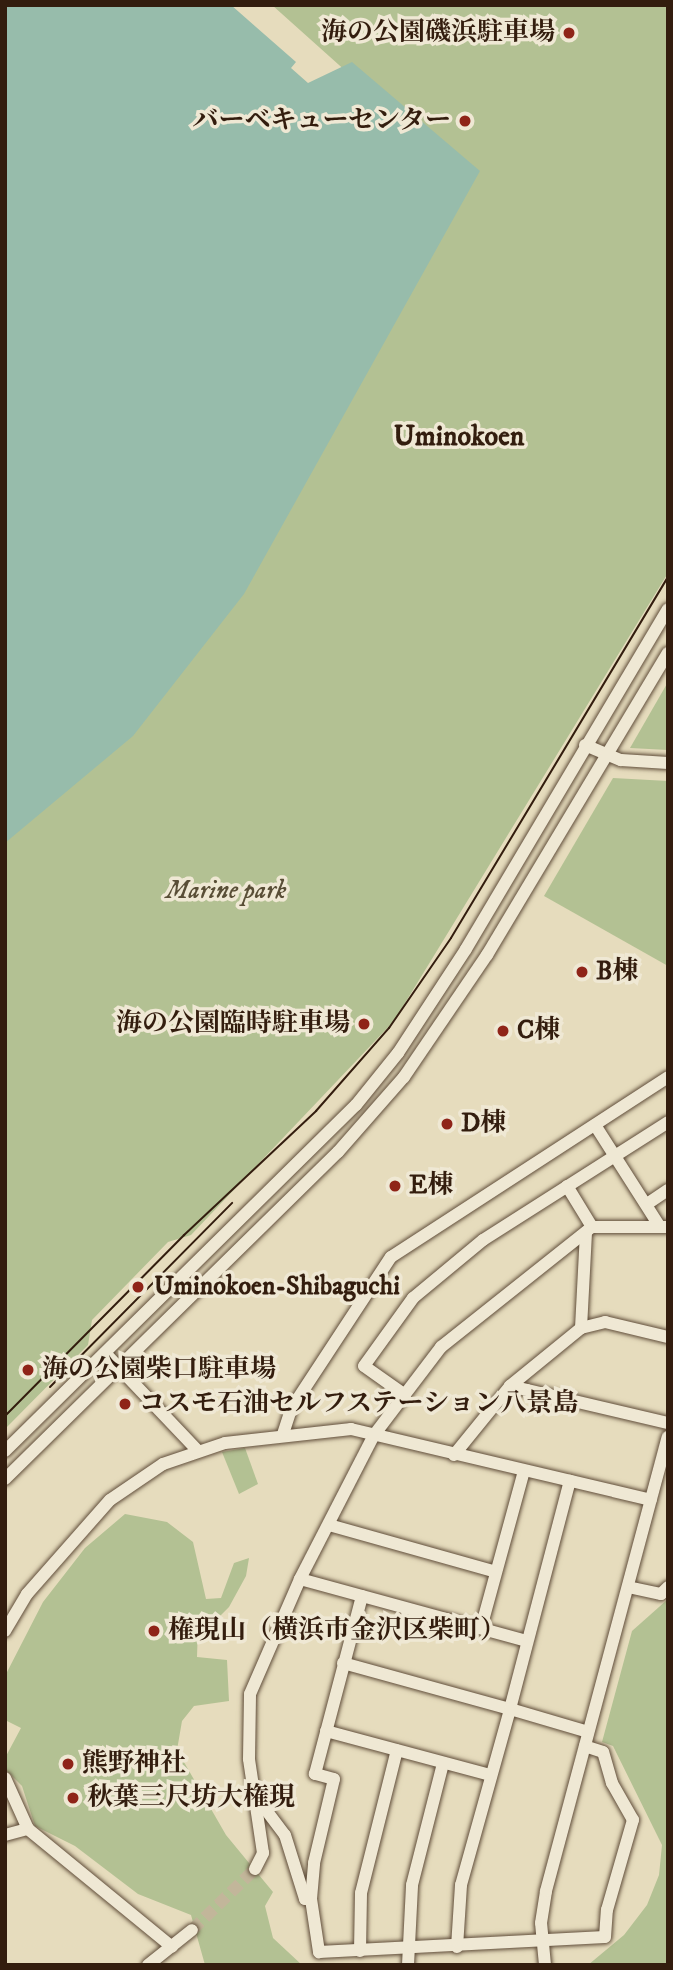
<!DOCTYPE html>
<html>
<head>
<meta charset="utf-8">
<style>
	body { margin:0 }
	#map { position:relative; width:673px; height:1970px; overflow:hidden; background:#e6dcbd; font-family:"IM FELL DW Pica","Noto Serif JP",serif }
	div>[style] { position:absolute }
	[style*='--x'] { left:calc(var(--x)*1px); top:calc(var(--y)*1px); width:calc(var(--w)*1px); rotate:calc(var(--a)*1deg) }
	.green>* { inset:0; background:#b3c193 }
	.water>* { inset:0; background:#97bcab }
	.minor-tunnel>* { height:12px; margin-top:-6px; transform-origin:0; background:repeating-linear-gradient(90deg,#c2b69a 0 12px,transparent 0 18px) }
	.roads { filter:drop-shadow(0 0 2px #604d3a) drop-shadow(0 0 2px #604d3a) }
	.minor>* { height:12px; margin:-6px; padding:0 6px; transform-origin:6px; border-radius:6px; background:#efe8d4 }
	.tram>* { height:2px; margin:-1px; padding:0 1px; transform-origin:1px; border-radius:1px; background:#331d0e }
	.dots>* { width:19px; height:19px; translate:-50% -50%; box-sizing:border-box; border:4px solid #efe8d4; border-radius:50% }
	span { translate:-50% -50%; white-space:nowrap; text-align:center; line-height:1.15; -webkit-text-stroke:7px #efe8d4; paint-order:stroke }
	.poi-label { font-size:26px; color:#331d0e; font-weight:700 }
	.right { translate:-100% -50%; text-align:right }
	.left { translate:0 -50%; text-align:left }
	.park-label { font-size:26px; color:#594e36; font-style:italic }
	.neighbourhood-label { font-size:28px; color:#331d0e; font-weight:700 }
	.frame { position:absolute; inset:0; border:7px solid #331d0e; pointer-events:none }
</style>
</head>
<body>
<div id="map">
	<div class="green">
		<div style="clip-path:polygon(272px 5px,668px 5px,668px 573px,394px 1021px,191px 1235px,168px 1242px,92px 1320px,88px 1345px,5px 1429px,5px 816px,463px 176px)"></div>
		<div style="clip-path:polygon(668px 682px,668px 750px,630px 748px)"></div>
		<div style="clip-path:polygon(613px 778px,668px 781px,668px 966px,544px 896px)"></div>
		<div style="clip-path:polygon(245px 1448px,258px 1484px,239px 1494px,222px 1452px)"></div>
		<div style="clip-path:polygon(125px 1514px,167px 1522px,193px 1542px,206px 1599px,221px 1598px,234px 1563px,249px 1558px,246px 1576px,229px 1607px,217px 1619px,198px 1626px,197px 1657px,227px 1660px,229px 1701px,194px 1706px,182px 1721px,177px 1750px,226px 1835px,273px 1892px,265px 1906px,273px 1938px,302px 1965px,205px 1965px,191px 1915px,138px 1894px,75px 1846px,35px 1826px,22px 1786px,5px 1769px,5px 1758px,21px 1728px,5px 1720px,5px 1676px,43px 1602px,85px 1548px)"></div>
		<div style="clip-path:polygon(668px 1599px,668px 1965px,588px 1965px,624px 1935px,647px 1905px,659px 1875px,662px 1845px,613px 1746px,602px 1742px,632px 1631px)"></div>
	</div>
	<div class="water">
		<div style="clip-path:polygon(5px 5px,231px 5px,296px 62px,291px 68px,308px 83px,352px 62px,480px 171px,244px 594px,133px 736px,5px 843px)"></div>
	</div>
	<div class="minor-tunnel">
		<div style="--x:192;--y:1930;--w:88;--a:-44.1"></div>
	</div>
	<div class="roads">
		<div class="minor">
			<div style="--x:585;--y:745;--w:39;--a:23"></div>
			<div style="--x:621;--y:760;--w:47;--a:3.7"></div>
			<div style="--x:595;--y:1125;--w:121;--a:57.5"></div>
			<div style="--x:567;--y:1186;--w:48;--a:58.6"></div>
			<div style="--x:647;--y:1204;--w:25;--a:-34"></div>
			<div style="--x:581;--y:1328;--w:96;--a:-87"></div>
			<div style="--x:105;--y:1353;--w:135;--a:46.5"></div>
			<div style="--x:510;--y:1386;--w:162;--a:13.2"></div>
			<div style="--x:405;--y:1395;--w:50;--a:-144.7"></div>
			<div style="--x:364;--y:1366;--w:84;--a:-54.2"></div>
			<div style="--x:413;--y:1298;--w:91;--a:-39.6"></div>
			<div style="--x:483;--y:1240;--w:219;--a:-32.5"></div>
			<div style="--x:283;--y:1434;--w:26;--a:-72"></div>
			<div style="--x:291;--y:1409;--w:182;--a:-56.7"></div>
			<div style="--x:391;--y:1257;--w:330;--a:-33"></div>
			<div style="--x:5;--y:1451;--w:493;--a:-44.6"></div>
			<div style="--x:356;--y:1105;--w:67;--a:-51.1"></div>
			<div style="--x:398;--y:1053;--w:124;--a:-56.8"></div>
			<div style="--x:466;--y:949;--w:395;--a:-59.3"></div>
			<div style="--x:454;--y:1455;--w:89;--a:-50.9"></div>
			<div style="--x:510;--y:1386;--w:92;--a:-39.2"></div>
			<div style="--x:581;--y:1328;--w:25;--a:-14"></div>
			<div style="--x:605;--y:1322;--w:65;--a:13.4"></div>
			<div style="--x:5;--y:1479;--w:467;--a:-44.5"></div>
			<div style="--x:338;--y:1152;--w:100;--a:-48.7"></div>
			<div style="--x:404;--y:1077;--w:148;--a:-55.8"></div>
			<div style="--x:487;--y:955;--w:352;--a:-59.1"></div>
			<div style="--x:329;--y:1525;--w:173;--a:15.7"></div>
			<div style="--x:300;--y:1579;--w:235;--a:15.3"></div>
			<div style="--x:628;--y:1587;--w:34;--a:12"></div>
			<div style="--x:661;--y:1594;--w:10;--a:-45"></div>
			<div style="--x:481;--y:1628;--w:163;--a:-74.7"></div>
			<div style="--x:5;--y:1631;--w:43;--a:-59.3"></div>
			<div style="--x:27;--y:1594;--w:125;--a:-48.6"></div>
			<div style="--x:110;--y:1500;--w:64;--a:-34.2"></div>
			<div style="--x:163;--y:1464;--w:65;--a:-18.7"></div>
			<div style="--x:225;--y:1443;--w:127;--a:-6.3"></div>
			<div style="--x:351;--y:1429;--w:308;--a:13.3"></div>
			<div style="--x:343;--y:1663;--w:173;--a:15.4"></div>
			<div style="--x:510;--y:1709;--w:236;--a:-75.3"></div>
			<div style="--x:326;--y:1731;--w:170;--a:15"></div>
			<div style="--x:5;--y:1778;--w:56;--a:65.7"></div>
			<div style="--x:28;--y:1829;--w:186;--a:39.3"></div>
			<div style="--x:258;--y:1807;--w:5;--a:-11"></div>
			<div style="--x:263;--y:1806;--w:36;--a:53"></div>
			<div style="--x:285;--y:1835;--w:67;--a:72.6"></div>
			<div style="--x:305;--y:1899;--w:6;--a:0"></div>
			<div style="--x:311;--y:1899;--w:54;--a:81.4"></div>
			<div style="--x:319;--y:1952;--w:286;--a:-3"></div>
			<div style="--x:605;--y:1937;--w:27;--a:-86"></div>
			<div style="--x:607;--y:1910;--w:94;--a:-73.9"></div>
			<div style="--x:633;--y:1820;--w:43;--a:-119.6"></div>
			<div style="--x:612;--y:1783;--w:32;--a:-106"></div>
			<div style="--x:603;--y:1752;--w:19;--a:-162"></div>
			<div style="--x:5;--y:1835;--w:24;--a:-15"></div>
			<div style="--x:255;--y:1869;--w:18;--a:-63"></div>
			<div style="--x:263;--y:1853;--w:95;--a:-98.5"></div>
			<div style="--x:249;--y:1759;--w:65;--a:-89.1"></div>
			<div style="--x:250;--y:1694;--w:125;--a:-66.5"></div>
			<div style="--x:300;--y:1579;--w:162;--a:-62.8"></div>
			<div style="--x:374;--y:1435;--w:111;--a:-52.7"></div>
			<div style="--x:441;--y:1347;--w:193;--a:-38.5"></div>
			<div style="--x:592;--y:1227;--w:76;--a:0"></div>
			<div style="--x:311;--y:1899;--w:36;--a:-85"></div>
			<div style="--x:314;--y:1863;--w:86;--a:-76.6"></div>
			<div style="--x:334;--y:1779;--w:20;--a:-165"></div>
			<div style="--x:315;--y:1774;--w:184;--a:-75.2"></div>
			<div style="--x:457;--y:1947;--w:62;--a:-86.3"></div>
			<div style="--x:461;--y:1885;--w:183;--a:-74.4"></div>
			<div style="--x:510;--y:1709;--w:81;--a:16.4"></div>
			<div style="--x:360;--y:1951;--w:58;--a:-89"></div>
			<div style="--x:361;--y:1893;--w:147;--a:-75.9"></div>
			<div style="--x:148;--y:1965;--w:56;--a:-38.5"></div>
			<div style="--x:408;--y:1965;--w:80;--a:-87.1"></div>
			<div style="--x:412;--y:1885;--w:126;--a:-75.7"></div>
			<div style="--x:545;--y:1965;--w:42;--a:-95.4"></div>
			<div style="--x:541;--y:1923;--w:32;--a:-81"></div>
			<div style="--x:546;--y:1891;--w:470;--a:-75"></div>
		</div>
	</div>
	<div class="tram">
		<div style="--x:50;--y:1387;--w:259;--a:-45.3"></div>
		<div style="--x:5;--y:1416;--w:255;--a:-45.3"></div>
		<div style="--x:184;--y:1235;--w:181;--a:-43.2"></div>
		<div style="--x:316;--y:1111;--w:111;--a:-48.7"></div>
		<div style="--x:389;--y:1028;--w:109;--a:-55.4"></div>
		<div style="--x:451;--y:938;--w:421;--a:-59"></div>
	</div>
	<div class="dots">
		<div style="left:569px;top:33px;background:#8f2418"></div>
		<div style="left:465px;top:121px;background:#8f2418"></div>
		<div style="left:582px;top:972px;background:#8f2418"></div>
		<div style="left:364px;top:1024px;background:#8f2418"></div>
		<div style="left:503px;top:1031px;background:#8f2418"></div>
		<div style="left:447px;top:1124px;background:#8f2418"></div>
		<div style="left:395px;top:1186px;background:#8f2418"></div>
		<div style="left:138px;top:1287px;background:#8f2418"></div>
		<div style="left:28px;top:1370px;background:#8f2418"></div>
		<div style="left:125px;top:1404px;background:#8f2418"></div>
		<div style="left:154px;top:1631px;background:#8f2418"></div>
		<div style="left:68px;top:1764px;background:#8f2418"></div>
		<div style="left:73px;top:1798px;background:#8f2418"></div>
	</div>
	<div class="poi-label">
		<span class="right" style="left:555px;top:33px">海の公園磯浜駐車場</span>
		<span class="right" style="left:451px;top:121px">バーベキューセンター</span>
		<span class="left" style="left:596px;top:972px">B棟</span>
		<span class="right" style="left:350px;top:1024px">海の公園臨時駐車場</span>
		<span class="left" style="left:517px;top:1031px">C棟</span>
		<span class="left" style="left:461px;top:1124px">D棟</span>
		<span class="left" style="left:409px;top:1186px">E棟</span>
		<span class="left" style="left:154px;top:1287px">Uminokoen-Shibaguchi</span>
		<span class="left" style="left:42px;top:1370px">海の公園柴口駐車場</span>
		<span class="left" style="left:139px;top:1404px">コスモ石油セルフステーション八景島</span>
		<span class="left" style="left:168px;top:1631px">権現山（横浜市金沢区柴町）</span>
		<span class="left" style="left:82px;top:1764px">熊野神社</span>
		<span class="left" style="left:87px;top:1798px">秋葉三尺坊大権現</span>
	</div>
	<div class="park-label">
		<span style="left:226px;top:891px">Marine park</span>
	</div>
	<div class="neighbourhood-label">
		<span style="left:459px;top:437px">Uminokoen</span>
	</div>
	<div class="frame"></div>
</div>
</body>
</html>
